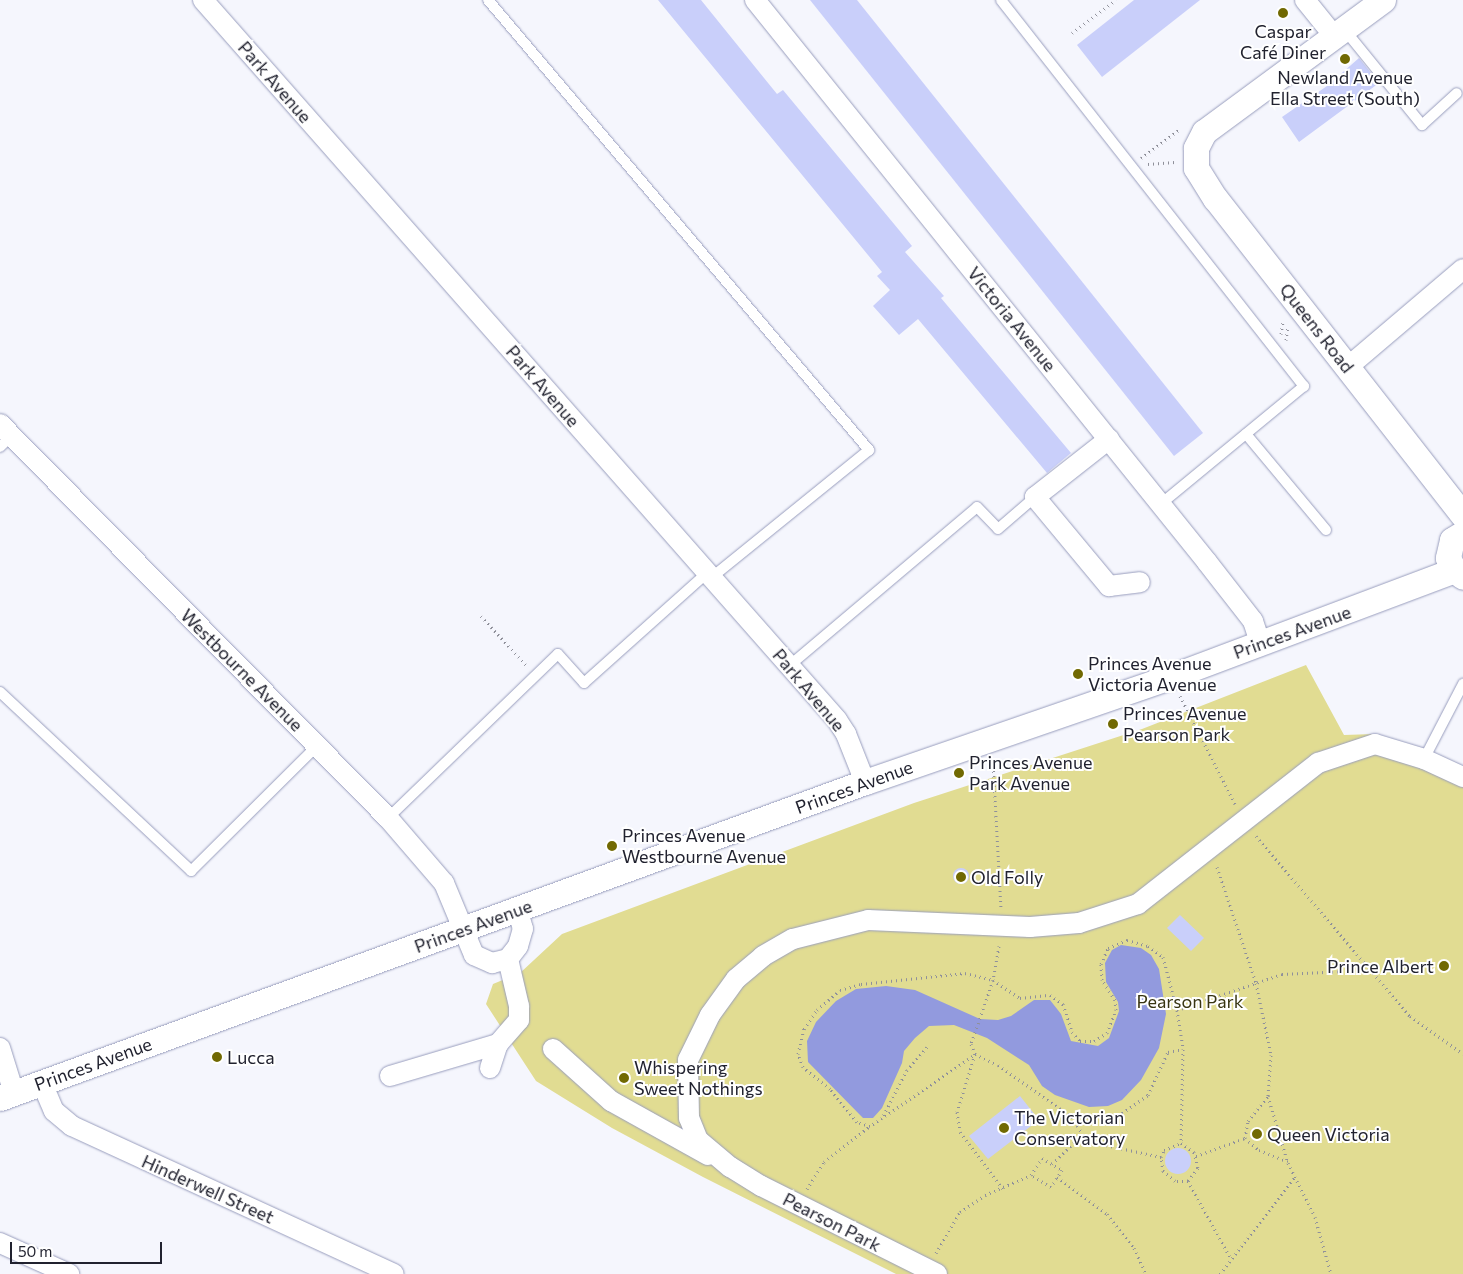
<!DOCTYPE html>
<html>
<head>
<meta charset="utf-8">
<style>
	body { margin:0 }
	#map { position:relative; width:1463px; height:1274px; overflow:hidden; background:#f5f6fd; font-family:Commissioner,sans-serif }
	div>[style] { position:absolute }
	[style*='--x'] { left:calc(var(--x)*1px); top:calc(var(--y)*1px); width:calc(var(--w)*1px); rotate:calc(var(--a)*1deg) }
	.green>* { inset:0; background:#e1dc92 }
	.water>* { inset:0; background:#929ade }
	.building>* { inset:0; background:#c9cffa }
	.round { border-radius:50% }
	.path>* { height:3px; margin-top:-1.5px; transform-origin:0; background:repeating-linear-gradient(90deg,#8f909a 0 1px,transparent 0 5px) }
	.roads { filter:drop-shadow(0 0 1px #989dbd) drop-shadow(0 0 1px #989dbd) }
	.service>* { height:10px; margin:-5px; padding:0 5px; transform-origin:5px; border-radius:5px; background:#fff }
	.minor>* { height:20px; margin:-10px; padding:0 10px; transform-origin:10px; border-radius:10px; background:#fff }
	.tertiary>* { height:25px; margin:-12.5px; padding:0 12.5px; transform-origin:12.5px; border-radius:12.5px; background:#fff }
	.dots>* { width:14px; height:14px; translate:-50% -50%; box-sizing:border-box; border:2px solid #fff; border-radius:50% }
	span { translate:-50% -50%; white-space:nowrap; text-align:center; line-height:1.15; -webkit-text-stroke:4px #fff; paint-order:stroke }
	.poi-label { font-size:18px; color:#21222f }
	.left { translate:0 -50%; text-align:left }
	.right { translate:-100% -50%; text-align:right }
	.street-label { font-size:18px; color:#21222f }
	.park-label { font-size:18px; color:#383512 }
	.scale { position:absolute; left:10px; top:1242px; width:152px; height:22px; box-sizing:border-box; border:2px solid #21222f; border-top:0; padding-left:6px; font-size:15px; line-height:18px; white-space:nowrap; color:#21222f; -webkit-text-stroke:4px #fff; paint-order:stroke }
</style>
</head>
<body>
<div id="map">
	<div class="green">
		<div style="clip-path:polygon(1306px 665px,1344px 735px,1374px 734px,1463px 777px,1463px 1274px,896px 1274px,703px 1177px,612px 1128px,536px 1081px,486px 1004px,493px 984px,520px 973px,562px 934px,914px 803px,1142px 729px)"></div>
	</div>
	<div class="water">
		<div style="clip-path:polygon(1121px 945px,1141px 948px,1151px 955px,1159px 969px,1166px 1014px,1159px 1048px,1141px 1080px,1122px 1100px,1108px 1106px,1089px 1107px,1055px 1095px,1042px 1086px,1029px 1065px,987px 1038px,954px 1025px,929px 1026px,915px 1038px,904px 1051px,902px 1063px,882px 1108px,873px 1118px,863px 1118px,808px 1062px,807px 1041px,816px 1022px,836px 1001px,856px 989px,886px 986px,915px 990px,980px 1019px,998px 1020px,1011px 1016px,1034px 1000px,1050px 1000px,1061px 1014px,1071px 1041px,1098px 1046px,1109px 1038px,1119px 1011px,1118px 1002px,1106px 982px,1105px 963px,1112px 950px)"></div>
	</div>
	<div class="building">
		<div style="clip-path:polygon(658px 0,701px 0,777px 94px,783px 90px,899px 230px,912px 246px,905px 252px,944px 296px,941px 298px,1071px 453px,1047px 473px,918px 319px,899px 335px,873px 306px,890px 290px,877px 276px,882px 272px)"></div>
		<div style="clip-path:polygon(810px 0,857px 0,1203px 433px,1174px 456px)"></div>
		<div style="clip-path:polygon(1134px 0,1200px 0,1102px 77px,1077px 45px)"></div>
		<div style="clip-path:polygon(1359px 58px,1379px 83px,1299px 142px,1282px 117px,1327px 86px)"></div>
		<div class="round" style="left:953px;top:868px;width:16px;height:16px"></div>
		<div style="clip-path:polygon(1180px 915px,1204px 938px,1191px 951px,1167px 928px)"></div>
		<div style="clip-path:polygon(1020px 1096px,1039px 1120px,988px 1159px,969px 1136px)"></div>
		<div class="round" style="left:1165px;top:1148px;width:26px;height:26px"></div>
	</div>
	<div class="path">
		<div style="--x:1072;--y:33;--w:55;--a:-36.9"></div>
		<div style="--x:1141;--y:158;--w:49;--a:-36.6"></div>
		<div style="--x:1148;--y:164;--w:27;--a:-4"></div>
		<div style="--x:1281;--y:334;--w:13;--a:-81"></div>
		<div style="--x:1286;--y:340;--w:14;--a:-82"></div>
		<div style="--x:481;--y:616;--w:68;--a:47.4"></div>
		<div style="--x:1180;--y:696;--w:121;--a:63"></div>
		<div style="--x:993;--y:761;--w:146;--a:86.9"></div>
		<div style="--x:1256;--y:836;--w:237;--a:49.5"></div>
		<div style="--x:1410;--y:1016;--w:65;--a:35.6"></div>
		<div style="--x:1217;--y:867;--w:122;--a:71.4"></div>
		<div style="--x:1256;--y:983;--w:74;--a:78.2"></div>
		<div style="--x:1271;--y:1055;--w:41;--a:94.2"></div>
		<div style="--x:1268;--y:1096;--w:70;--a:73.4"></div>
		<div style="--x:1288;--y:1163;--w:60;--a:63.4"></div>
		<div style="--x:1315;--y:1217;--w:59;--a:74.3"></div>
		<div style="--x:999;--y:946;--w:35;--a:100"></div>
		<div style="--x:993;--y:980;--w:68;--a:109"></div>
		<div style="--x:971;--y:1044;--w:11;--a:68"></div>
		<div style="--x:975;--y:1054;--w:25;--a:26"></div>
		<div style="--x:998;--y:1065;--w:90;--a:35.1"></div>
		<div style="--x:1072;--y:1117;--w:46;--a:-1.2"></div>
		<div style="--x:1118;--y:1116;--w:37;--a:-35"></div>
		<div style="--x:1148;--y:1095;--w:47;--a:-65.1"></div>
		<div style="--x:1168;--y:1052;--w:15;--a:-11"></div>
		<div style="--x:1177;--y:1010;--w:111;--a:-18.9"></div>
		<div style="--x:1282;--y:974;--w:86;--a:-2.7"></div>
		<div style="--x:927;--y:1047;--w:30;--a:131"></div>
		<div style="--x:907;--y:1070;--w:54;--a:117.5"></div>
		<div style="--x:882;--y:1118;--w:14;--a:146"></div>
		<div style="--x:870;--y:1126;--w:14;--a:-163"></div>
		<div style="--x:857;--y:1122;--w:43;--a:-129.3"></div>
		<div style="--x:830;--y:1089;--w:35;--a:-141"></div>
		<div style="--x:803;--y:1067;--w:14;--a:-111"></div>
		<div style="--x:798;--y:1054;--w:26;--a:-77"></div>
		<div style="--x:804;--y:1029;--w:23;--a:-56"></div>
		<div style="--x:817;--y:1010;--w:30;--a:-41"></div>
		<div style="--x:840;--y:990;--w:22;--a:-16"></div>
		<div style="--x:861;--y:984;--w:105;--a:-6"></div>
		<div style="--x:965;--y:973;--w:29;--a:14"></div>
		<div style="--x:993;--y:980;--w:32;--a:34"></div>
		<div style="--x:1020;--y:998;--w:30;--a:-6"></div>
		<div style="--x:1050;--y:995;--w:16;--a:35"></div>
		<div style="--x:1063;--y:1004;--w:29;--a:72"></div>
		<div style="--x:1072;--y:1032;--w:12;--a:48"></div>
		<div style="--x:1080;--y:1041;--w:14;--a:0"></div>
		<div style="--x:1094;--y:1041;--w:15;--a:-32"></div>
		<div style="--x:1107;--y:1033;--w:25;--a:-69"></div>
		<div style="--x:1116;--y:1010;--w:10;--a:-96"></div>
		<div style="--x:1115;--y:1000;--w:24;--a:-123"></div>
		<div style="--x:1102;--y:980;--w:16;--a:-94"></div>
		<div style="--x:1101;--y:964;--w:17;--a:-66"></div>
		<div style="--x:1108;--y:948;--w:21;--a:-23"></div>
		<div style="--x:1127;--y:940;--w:22;--a:16"></div>
		<div style="--x:1148;--y:946;--w:19;--a:36"></div>
		<div style="--x:1163;--y:957;--w:55;--a:75.2"></div>
		<div style="--x:1177;--y:1010;--w:39;--a:81"></div>
		<div style="--x:1183;--y:1049;--w:94;--a:91.2"></div>
		<div style="--x:975;--y:1054;--w:61;--a:107.2"></div>
		<div style="--x:957;--y:1112;--w:20;--a:81"></div>
		<div style="--x:960;--y:1132;--w:71;--a:53"></div>
		<div style="--x:885;--y:1116;--w:108;--a:-34.4"></div>
		<div style="--x:1072;--y:1117;--w:28;--a:58"></div>
		<div style="--x:1087;--y:1141;--w:76;--a:12.2"></div>
		<div style="--x:1161;--y:1157;--w:8;--a:-67"></div>
		<div style="--x:1164;--y:1150;--w:18;--a:-22"></div>
		<div style="--x:1181;--y:1143;--w:16;--a:35"></div>
		<div style="--x:1194;--y:1152;--w:16;--a:76"></div>
		<div style="--x:1198;--y:1168;--w:16;--a:128"></div>
		<div style="--x:1188;--y:1181;--w:13;--a:180"></div>
		<div style="--x:1175;--y:1181;--w:16;--a:-140"></div>
		<div style="--x:1163;--y:1171;--w:14;--a:-98"></div>
		<div style="--x:1245;--y:1138;--w:18;--a:41"></div>
		<div style="--x:1259;--y:1150;--w:31;--a:22"></div>
		<div style="--x:1196;--y:1156;--w:52;--a:-20.2"></div>
		<div style="--x:1245;--y:1138;--w:17;--a:-80"></div>
		<div style="--x:1248;--y:1121;--w:32;--a:-51"></div>
		<div style="--x:1052;--y:1164;--w:42;--a:-44"></div>
		<div style="--x:1057;--y:1177;--w:62;--a:36.5"></div>
		<div style="--x:1107;--y:1214;--w:43;--a:51.5"></div>
		<div style="--x:1134;--y:1248;--w:29;--a:65"></div>
		<div style="--x:1188;--y:1181;--w:89;--a:61.1"></div>
		<div style="--x:807;--y:1189;--w:32;--a:-58"></div>
		<div style="--x:824;--y:1162;--w:58;--a:-38"></div>
		<div style="--x:936;--y:1253;--w:48;--a:-59.7"></div>
		<div style="--x:960;--y:1212;--w:30;--a:-34"></div>
		<div style="--x:985;--y:1195;--w:50;--a:-23.5"></div>
		<div style="--x:1031;--y:1175;--w:20;--a:-57"></div>
		<div style="--x:1042;--y:1158;--w:23;--a:31"></div>
		<div style="--x:1062;--y:1170;--w:20;--a:123"></div>
		<div style="--x:1051;--y:1187;--w:23;--a:-149"></div>
		<div style="--x:1220;--y:1274;--w:123;--a:-52.3"></div>
	</div>
	<div class="roads">
		<div class="service">
			<div style="--x:488;--y:0;--w:590;--a:49.75"></div>
			<div style="--x:869;--y:450;--w:202;--a:141"></div>
			<div style="--x:1001;--y:0;--w:491;--a:51.9"></div>
			<div style="--x:1304;--y:386;--w:185;--a:140.5"></div>
			<div style="--x:1344;--y:29;--w:124;--a:50.9"></div>
			<div style="--x:1422;--y:125;--w:47;--a:-42.4"></div>
			<div style="--x:1246;--y:434;--w:125;--a:50.2"></div>
			<div style="--x:0;--y:447;--w:16;--a:-45"></div>
			<div style="--x:789;--y:666;--w:246;--a:-40.2"></div>
			<div style="--x:977;--y:507;--w:30;--a:46"></div>
			<div style="--x:998;--y:529;--w:49;--a:-40.9"></div>
			<div style="--x:0;--y:692;--w:262;--a:43.1"></div>
			<div style="--x:191;--y:871;--w:177;--a:-44.8"></div>
			<div style="--x:1424;--y:759;--w:85;--a:-62.5"></div>
			<div style="--x:388;--y:818;--w:236;--a:-44"></div>
			<div style="--x:558;--y:654;--w:39;--a:48"></div>
			<div style="--x:584;--y:683;--w:165;--a:-41.8"></div>
		</div>
		<div class="minor">
			<div style="--x:203;--y:0;--w:959;--a:48.63"></div>
			<div style="--x:837;--y:720;--w:17;--a:57"></div>
			<div style="--x:846;--y:734;--w:52;--a:68.4"></div>
			<div style="--x:755;--y:0;--w:721;--a:51.19"></div>
			<div style="--x:1207;--y:562;--w:75;--a:52.1"></div>
			<div style="--x:1253;--y:621;--w:23;--a:72"></div>
			<div style="--x:1305;--y:0;--w:46;--a:51.1"></div>
			<div style="--x:1348;--y:367;--w:151;--a:-40.4"></div>
			<div style="--x:0;--y:424;--w:553;--a:45.44"></div>
			<div style="--x:388;--y:818;--w:86;--a:49.3"></div>
			<div style="--x:444;--y:883;--w:78;--a:67.4"></div>
			<div style="--x:474;--y:955;--w:20;--a:24"></div>
			<div style="--x:492;--y:963;--w:16;--a:-14"></div>
			<div style="--x:508;--y:959;--w:16;--a:-52"></div>
			<div style="--x:518;--y:946;--w:18;--a:-74"></div>
			<div style="--x:523;--y:929;--w:19;--a:-106"></div>
			<div style="--x:1109;--y:439;--w:94;--a:141.9"></div>
			<div style="--x:1035;--y:497;--w:116;--a:50.3"></div>
			<div style="--x:1109;--y:586;--w:31;--a:-7"></div>
			<div style="--x:0;--y:1048;--w:47;--a:72.7"></div>
			<div style="--x:553;--y:1049;--w:78;--a:41.9"></div>
			<div style="--x:611;--y:1101;--w:111;--a:29.1"></div>
			<div style="--x:490;--y:1068;--w:25;--a:-72"></div>
			<div style="--x:390;--y:1076;--w:113;--a:-16.5"></div>
			<div style="--x:498;--y:1044;--w:32;--a:-49"></div>
			<div style="--x:519;--y:1020;--w:14;--a:-90"></div>
			<div style="--x:519;--y:1006;--w:48;--a:-103.2"></div>
			<div style="--x:42;--y:1083;--w:30;--a:67"></div>
			<div style="--x:54;--y:1111;--w:23;--a:40"></div>
			<div style="--x:72;--y:1126;--w:354;--a:24.7"></div>
			<div style="--x:0;--y:1243;--w:76;--a:24.2"></div>
			<div style="--x:937;--y:1274;--w:197;--a:-153.4"></div>
			<div style="--x:761;--y:1186;--w:36;--a:-148"></div>
			<div style="--x:730;--y:1167;--w:42;--a:-139.8"></div>
			<div style="--x:698;--y:1140;--w:24;--a:-112"></div>
			<div style="--x:689;--y:1118;--w:58;--a:-91"></div>
			<div style="--x:688;--y:1060;--w:50;--a:-63.9"></div>
			<div style="--x:710;--y:1015;--w:44;--a:-54.2"></div>
			<div style="--x:736;--y:979;--w:35;--a:-40"></div>
			<div style="--x:763;--y:956;--w:34;--a:-30"></div>
			<div style="--x:793;--y:939;--w:77;--a:-14.2"></div>
			<div style="--x:868;--y:920;--w:162;--a:2.5"></div>
			<div style="--x:1030;--y:927;--w:49;--a:-4.7"></div>
			<div style="--x:1079;--y:923;--w:62;--a:-17.9"></div>
			<div style="--x:1138;--y:904;--w:229;--a:-38.1"></div>
			<div style="--x:1318;--y:763;--w:60;--a:-18.4"></div>
			<div style="--x:1375;--y:744;--w:51;--a:17"></div>
			<div style="--x:1424;--y:759;--w:43;--a:24.8"></div>
		</div>
		<div class="tertiary">
			<div style="--x:1383;--y:0;--w:222;--a:143.6"></div>
			<div style="--x:1204;--y:132;--w:18;--a:117"></div>
			<div style="--x:1196;--y:148;--w:20;--a:90"></div>
			<div style="--x:1196;--y:168;--w:36;--a:58"></div>
			<div style="--x:1215;--y:198;--w:402;--a:52"></div>
			<div style="--x:1463;--y:533;--w:13;--a:148"></div>
			<div style="--x:1452;--y:540;--w:18;--a:103"></div>
			<div style="--x:1448;--y:558;--w:13;--a:63"></div>
			<div style="--x:1454;--y:570;--w:11;--a:38"></div>
			<div style="--x:0;--y:1098;--w:921;--a:-20.07"></div>
			<div style="--x:865;--y:782;--w:323;--a:-19"></div>
			<div style="--x:1170;--y:677;--w:303;--a:-20.6"></div>
		</div>
	</div>
	<div class="dots">
		<div style="left:1283px;top:13px;background:#716902"></div>
		<div style="left:1345px;top:59px;background:#716902"></div>
		<div style="left:1078px;top:674px;background:#716902"></div>
		<div style="left:1113px;top:724px;background:#716902"></div>
		<div style="left:959px;top:773px;background:#716902"></div>
		<div style="left:612px;top:846px;background:#716902"></div>
		<div style="left:961px;top:877px;background:#716902"></div>
		<div style="left:1444px;top:966px;background:#716902"></div>
		<div style="left:217px;top:1057px;background:#716902"></div>
		<div style="left:624px;top:1078px;background:#716902"></div>
		<div style="left:1004px;top:1128px;background:#716902"></div>
		<div style="left:1257px;top:1134px;background:#716902"></div>
	</div>
	<div class="poi-label">
		<span style="left:1283px;top:42px">Caspar<br>Café Diner</span>
		<span style="left:1345px;top:88px">Newland Avenue<br>Ella Street (South)</span>
		<span class="left" style="left:1088px;top:674px">Princes Avenue<br>Victoria Avenue</span>
		<span class="left" style="left:1123px;top:724px">Princes Avenue<br>Pearson Park</span>
		<span class="left" style="left:969px;top:773px">Princes Avenue<br>Park Avenue</span>
		<span class="left" style="left:622px;top:846px">Princes Avenue<br>Westbourne Avenue</span>
		<span class="left" style="left:971px;top:877px">Old Folly</span>
		<span class="right" style="left:1434px;top:966px">Prince Albert</span>
		<span class="left" style="left:227px;top:1057px">Lucca</span>
		<span class="left" style="left:634px;top:1078px">Whispering<br>Sweet Nothings</span>
		<span class="left" style="left:1014px;top:1128px">The Victorian<br>Conservatory</span>
		<span class="left" style="left:1267px;top:1134px">Queen Victoria</span>
	</div>
	<div class="street-label">
		<span style="left:275px;top:82px;rotate:49deg">Park Avenue</span>
		<span style="left:1012px;top:319px;rotate:51deg">Victoria Avenue</span>
		<span style="left:1317px;top:328px;rotate:52deg">Queens Road</span>
		<span style="left:543px;top:386px;rotate:49deg">Park Avenue</span>
		<span style="left:1292px;top:632px;rotate:-20deg">Princes Avenue</span>
		<span style="left:242px;top:670px;rotate:45deg">Westbourne Avenue</span>
		<span style="left:809px;top:690px;rotate:50deg">Park Avenue</span>
		<span style="left:854px;top:787px;rotate:-20deg">Princes Avenue</span>
		<span style="left:473px;top:926px;rotate:-20deg">Princes Avenue</span>
		<span style="left:93px;top:1064px;rotate:-20deg">Princes Avenue</span>
		<span style="left:208px;top:1189px;rotate:24deg">Hinderwell Street</span>
		<span style="left:832px;top:1222px;rotate:27deg">Pearson Park</span>
	</div>
	<div class="park-label">
		<span style="left:1190px;top:1001px">Pearson Park</span>
	</div>
	<div class="scale">50 m</div>
</div>
</body>
</html>
